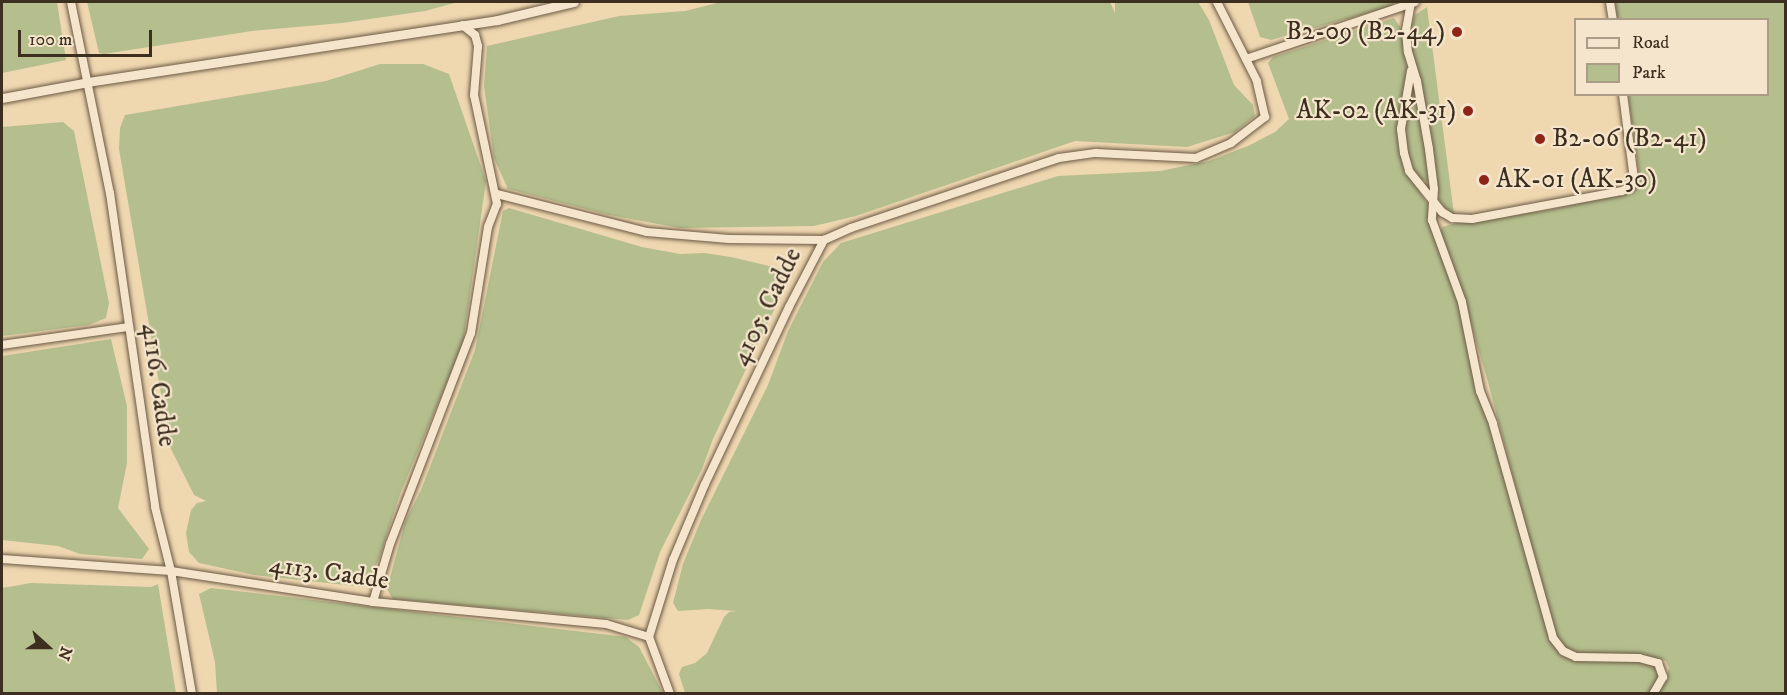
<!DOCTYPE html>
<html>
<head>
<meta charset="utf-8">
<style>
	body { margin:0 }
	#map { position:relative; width:1787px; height:695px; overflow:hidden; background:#efd7b0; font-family:"IM FELL DW Pica",serif }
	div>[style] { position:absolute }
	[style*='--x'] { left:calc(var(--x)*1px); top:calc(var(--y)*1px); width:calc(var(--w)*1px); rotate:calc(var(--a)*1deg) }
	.green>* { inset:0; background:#b5bf8e }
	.roads { filter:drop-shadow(0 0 2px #6a5944) drop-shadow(0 0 2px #6a5944) }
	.minor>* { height:8px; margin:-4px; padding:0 4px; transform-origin:4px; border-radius:4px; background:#f5e5cc }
	.tertiary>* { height:9px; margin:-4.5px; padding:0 4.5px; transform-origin:4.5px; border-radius:4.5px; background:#f5e5cc }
	.dots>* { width:16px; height:16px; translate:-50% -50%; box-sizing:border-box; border:3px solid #f5e5cc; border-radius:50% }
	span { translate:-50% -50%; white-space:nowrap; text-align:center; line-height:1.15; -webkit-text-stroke:4.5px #f5e5cc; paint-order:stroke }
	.poi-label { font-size:26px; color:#3d2f20 }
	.right { translate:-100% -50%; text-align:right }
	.left { translate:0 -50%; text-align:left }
	.street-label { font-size:26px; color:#3d2f20 }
	.frame { position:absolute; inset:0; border:3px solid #3d2f20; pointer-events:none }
	.legend { position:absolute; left:1574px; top:18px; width:195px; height:78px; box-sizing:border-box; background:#f5e5cc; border:2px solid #ab9c87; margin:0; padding:8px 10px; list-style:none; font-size:18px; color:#3d2f20 }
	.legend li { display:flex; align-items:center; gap:12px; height:30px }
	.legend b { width:30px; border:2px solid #ab9c87 }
	.north { position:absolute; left:18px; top:617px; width:60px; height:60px; -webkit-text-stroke:4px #f5e5cc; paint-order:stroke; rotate:111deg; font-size:16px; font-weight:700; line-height:24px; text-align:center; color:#3d2f20 }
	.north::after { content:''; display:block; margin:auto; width:21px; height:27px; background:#3d2f20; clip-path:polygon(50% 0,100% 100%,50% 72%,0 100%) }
	.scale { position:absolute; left:18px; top:30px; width:134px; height:27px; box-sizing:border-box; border:3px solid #3d2f20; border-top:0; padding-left:8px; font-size:18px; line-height:21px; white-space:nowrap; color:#3d2f20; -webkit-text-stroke:4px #f5e5cc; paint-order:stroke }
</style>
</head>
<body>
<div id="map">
	<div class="green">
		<div style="clip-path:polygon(2px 2px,57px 2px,66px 60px,2px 73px)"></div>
		<div style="clip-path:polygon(87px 2px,458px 2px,425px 11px,342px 23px,252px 31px,104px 54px,99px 53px)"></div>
		<div style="clip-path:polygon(721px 2px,1110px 2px,1115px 13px,1115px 2px,1198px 2px,1209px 20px,1234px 85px,1253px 105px,1255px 116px,1235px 132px,1187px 147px,1075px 141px,856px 216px,814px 226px,680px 228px,609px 215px,508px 189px,494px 158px,484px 86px,487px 46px,619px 16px,685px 11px)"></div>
		<div style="clip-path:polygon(1248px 2px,1394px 2px,1393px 6px,1271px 40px,1260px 37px)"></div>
		<div style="clip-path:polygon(1615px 2px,1785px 2px,1785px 693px,1656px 693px,1667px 676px,1669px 668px,1666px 661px,1644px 655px,1580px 654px,1568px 650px,1556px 640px,1488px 382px,1460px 286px,1439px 235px,1442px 227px,1460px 222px,1544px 211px,1629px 193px,1638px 186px,1640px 178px,1628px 95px,1768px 94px,1768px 20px,1617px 19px)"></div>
		<div style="clip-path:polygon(1427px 7px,1454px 214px,1442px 206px,1439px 199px,1420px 79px,1412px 59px,1410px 29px,1415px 15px)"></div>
		<div style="clip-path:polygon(1394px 18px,1403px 31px,1408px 78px,1400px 106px,1399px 144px,1405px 168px,1428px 205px,1429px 224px,1453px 286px,1465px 327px,1479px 400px,1503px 460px,1540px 604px,1562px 654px,1655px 664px,1658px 678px,1649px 694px,685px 693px,679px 674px,682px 667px,695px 663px,707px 653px,724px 617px,729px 612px,736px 611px,708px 609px,678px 611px,673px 603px,683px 564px,701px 520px,768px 385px,788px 331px,823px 262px,841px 243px,1058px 176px,1160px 171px,1209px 161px,1248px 146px,1275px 132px,1289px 119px,1268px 63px,1273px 57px)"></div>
		<div style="clip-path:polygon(380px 64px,423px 64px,449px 74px,486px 181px,463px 344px,400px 494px,379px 559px,364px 587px,254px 575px,199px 563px,189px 552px,186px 533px,191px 510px,197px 503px,206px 501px,194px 495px,170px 447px,119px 149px,120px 128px,125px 115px,326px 81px)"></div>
		<div style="clip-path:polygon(1414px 83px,1429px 170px,1429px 182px,1418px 178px,1408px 164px,1403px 136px,1407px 106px)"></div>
		<div style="clip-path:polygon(63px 122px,74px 131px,109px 303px,106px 318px,89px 325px,2px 336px,2px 127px)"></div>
		<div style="clip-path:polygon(509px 208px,642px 247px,680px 254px,704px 253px,731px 257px,782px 269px,790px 276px,713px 439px,702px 469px,660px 552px,639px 615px,628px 620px,393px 599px,387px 589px,405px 522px,421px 490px,475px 350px,503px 211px)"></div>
		<div style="clip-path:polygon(111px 339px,127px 406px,127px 463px,118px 508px,149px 549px,142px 559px,80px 554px,58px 546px,2px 540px,2px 356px)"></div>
		<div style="clip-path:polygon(31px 583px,151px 587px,158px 584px,176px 693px,2px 693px,2px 588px)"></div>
		<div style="clip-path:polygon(211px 588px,626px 637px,639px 647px,663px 693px,217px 693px,215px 662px,199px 594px)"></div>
	</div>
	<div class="roads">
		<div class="minor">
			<div style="--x:71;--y:2;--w:195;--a:78.5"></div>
			<div style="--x:110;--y:193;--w:317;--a:81.8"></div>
			<div style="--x:155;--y:507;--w:66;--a:76"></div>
			<div style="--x:171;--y:571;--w:125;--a:80.3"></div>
			<div style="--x:1411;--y:2;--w:29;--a:100"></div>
			<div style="--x:1406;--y:31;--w:21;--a:85"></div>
			<div style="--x:1408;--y:52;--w:30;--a:73"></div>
			<div style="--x:1417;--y:81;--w:69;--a:80"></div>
			<div style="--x:1429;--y:149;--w:40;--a:82.9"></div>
			<div style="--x:1434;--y:189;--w:31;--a:94"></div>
			<div style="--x:1432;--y:220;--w:87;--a:69.9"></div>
			<div style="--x:1462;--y:302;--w:91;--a:78.6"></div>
			<div style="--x:1480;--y:391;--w:35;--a:68"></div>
			<div style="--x:1493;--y:424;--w:222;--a:74.3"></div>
			<div style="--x:1553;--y:638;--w:16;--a:52"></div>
			<div style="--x:1563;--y:651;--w:14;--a:25"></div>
			<div style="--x:1576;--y:657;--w:63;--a:0.9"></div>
			<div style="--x:1639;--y:658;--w:20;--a:15"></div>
			<div style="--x:1658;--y:663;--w:15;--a:70"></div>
			<div style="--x:1663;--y:677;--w:20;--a:120"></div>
			<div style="--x:1610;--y:2;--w:18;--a:81"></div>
			<div style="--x:1246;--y:59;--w:178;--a:-18.6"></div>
			<div style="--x:1411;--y:71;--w:59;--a:99.8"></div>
			<div style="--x:1401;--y:129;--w:24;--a:83"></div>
			<div style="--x:1404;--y:153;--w:19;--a:74"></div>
			<div style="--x:1409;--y:171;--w:53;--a:51.2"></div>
			<div style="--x:1442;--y:212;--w:12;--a:31"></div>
			<div style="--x:1452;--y:218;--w:20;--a:3"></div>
			<div style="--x:1472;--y:219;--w:153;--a:-10.6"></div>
			<div style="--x:1622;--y:191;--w:10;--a:-24"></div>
			<div style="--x:1631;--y:187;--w:9;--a:-69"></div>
			<div style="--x:1634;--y:179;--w:86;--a:-97.4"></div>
			<div style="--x:497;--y:194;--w:155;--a:14.2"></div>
			<div style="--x:647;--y:232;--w:82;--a:4.9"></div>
			<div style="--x:729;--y:239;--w:95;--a:0.6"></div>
			<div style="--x:2;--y:345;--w:128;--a:-8.1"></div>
			<div style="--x:2;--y:559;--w:169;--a:4.1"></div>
			<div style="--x:171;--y:571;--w:204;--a:8.7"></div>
			<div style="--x:373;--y:602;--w:234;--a:5.4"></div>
			<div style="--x:606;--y:624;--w:45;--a:16.8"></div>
			<div style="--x:373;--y:602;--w:60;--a:-73.7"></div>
			<div style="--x:390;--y:544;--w:226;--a:-69"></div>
			<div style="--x:471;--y:333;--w:107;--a:-80.9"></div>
			<div style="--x:488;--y:227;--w:25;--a:-69"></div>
			<div style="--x:497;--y:204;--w:111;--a:-101.9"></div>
			<div style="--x:474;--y:95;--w:49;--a:-85.3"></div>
			<div style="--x:478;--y:46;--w:11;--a:-105"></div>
			<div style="--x:475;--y:35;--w:16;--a:-142"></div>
			<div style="--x:670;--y:694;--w:61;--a:-110.2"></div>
			<div style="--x:649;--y:637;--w:81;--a:-72.7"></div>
			<div style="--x:673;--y:560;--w:82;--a:-67.2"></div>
			<div style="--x:705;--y:484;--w:196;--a:-64.6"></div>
			<div style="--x:789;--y:307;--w:76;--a:-62.4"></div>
			<div style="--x:824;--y:240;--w:30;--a:-24"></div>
			<div style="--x:851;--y:228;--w:219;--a:-18.6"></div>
			<div style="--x:1059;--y:158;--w:37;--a:-8"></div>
			<div style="--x:1096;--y:153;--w:100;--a:2.9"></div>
			<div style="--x:1196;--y:158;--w:38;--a:-23"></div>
			<div style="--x:1231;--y:143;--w:43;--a:-37.4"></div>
			<div style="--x:1265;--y:117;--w:37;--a:-103"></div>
			<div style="--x:1257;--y:81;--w:89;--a:-116.9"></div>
		</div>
		<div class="tertiary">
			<div style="--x:2;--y:98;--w:87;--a:-10.5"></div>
			<div style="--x:88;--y:82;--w:414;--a:-8.6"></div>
			<div style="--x:497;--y:20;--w:79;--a:-13.2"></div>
		</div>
	</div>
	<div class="dots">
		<div style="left:1457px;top:32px;background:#8f2418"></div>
		<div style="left:1468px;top:111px;background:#8f2418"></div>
		<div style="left:1540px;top:139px;background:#8f2418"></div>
		<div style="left:1484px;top:180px;background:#8f2418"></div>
	</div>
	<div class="poi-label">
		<span class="right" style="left:1445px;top:32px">B2-09 (B2-44)</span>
		<span class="right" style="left:1456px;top:111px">AK-02 (AK-31)</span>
		<span class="left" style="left:1552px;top:139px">B2-06 (B2-41)</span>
		<span class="left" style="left:1496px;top:180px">AK-01 (AK-30)</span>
	</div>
	<div class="street-label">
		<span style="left:767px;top:307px;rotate:-64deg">4105. Cadde</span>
		<span style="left:158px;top:385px;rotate:82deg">4116. Cadde</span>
		<span style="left:329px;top:573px;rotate:8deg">4113. Cadde</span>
	</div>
	<div class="frame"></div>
	<ul class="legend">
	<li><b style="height:8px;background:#f5e5cc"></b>Road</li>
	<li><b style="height:16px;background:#b5bf8e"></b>Park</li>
	</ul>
	<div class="north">N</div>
	<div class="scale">100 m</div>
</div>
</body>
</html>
